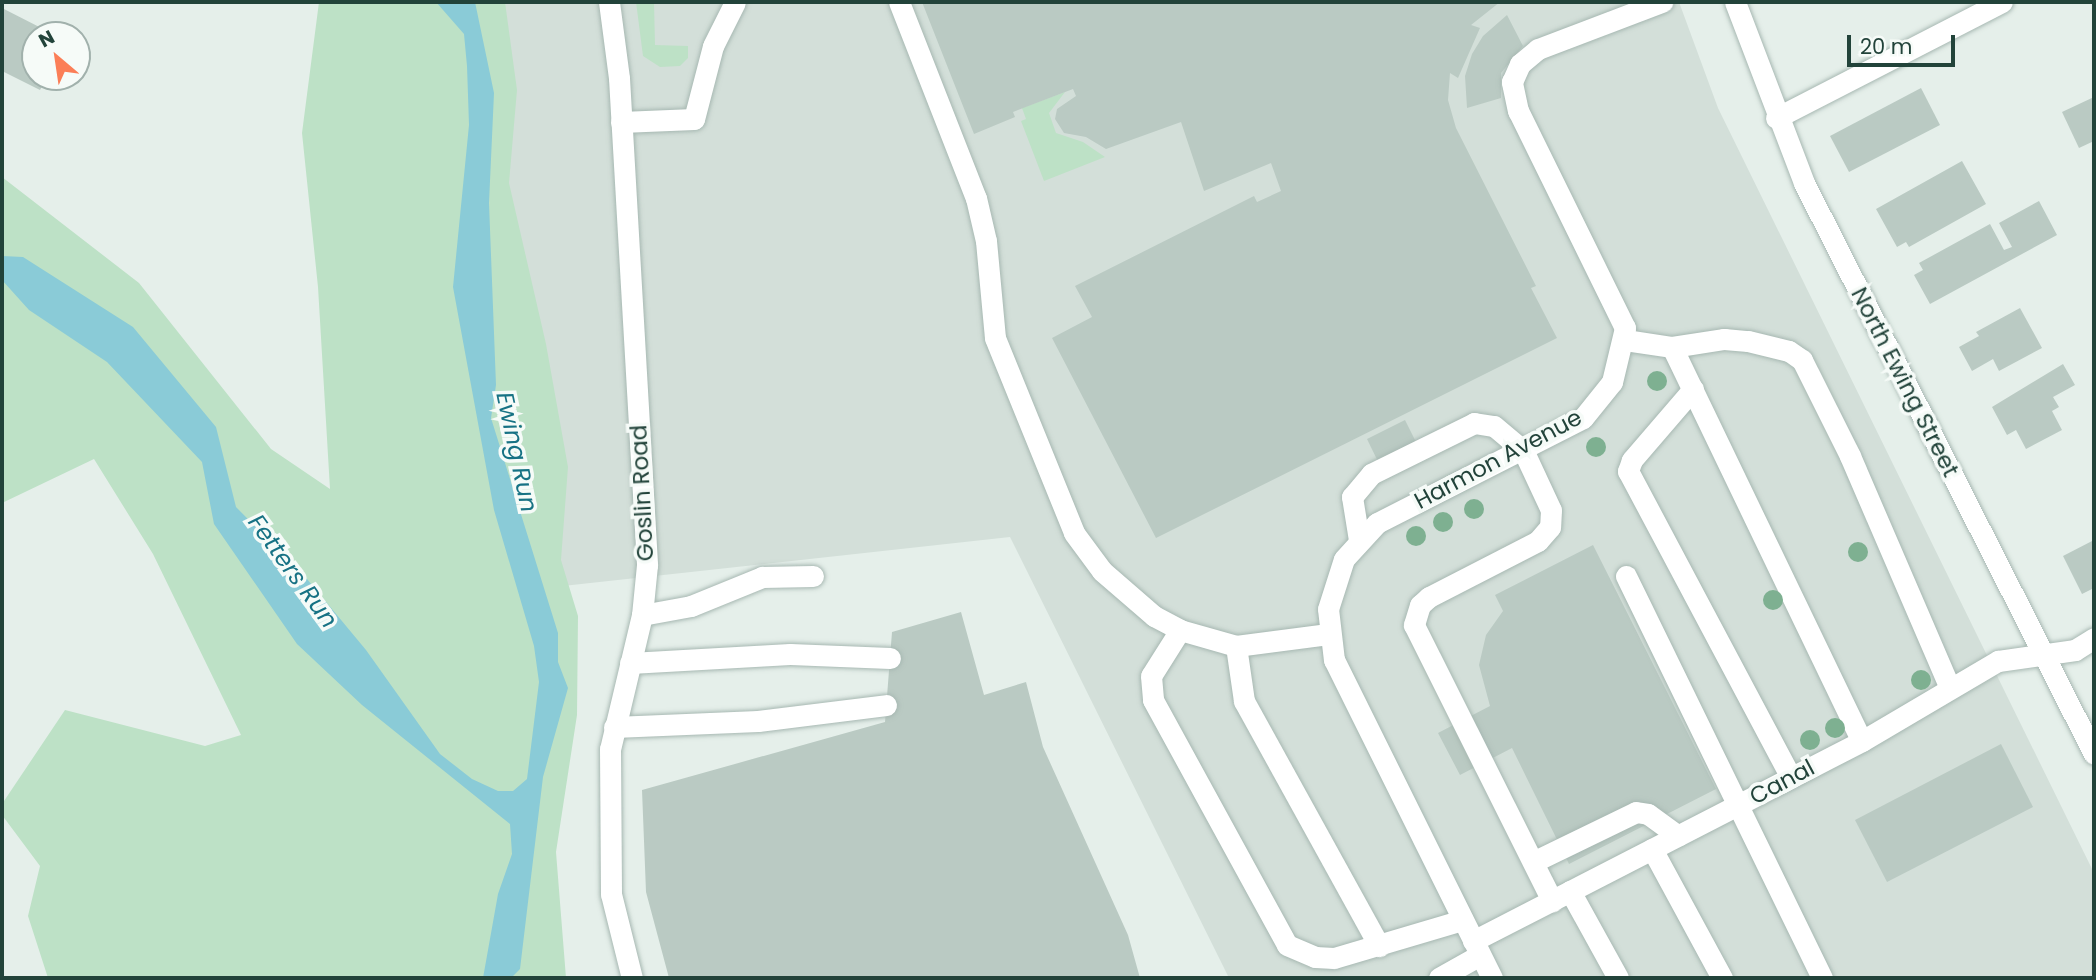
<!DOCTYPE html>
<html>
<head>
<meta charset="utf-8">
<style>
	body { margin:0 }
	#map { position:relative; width:2096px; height:980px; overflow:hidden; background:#e5efea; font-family:Poppins,sans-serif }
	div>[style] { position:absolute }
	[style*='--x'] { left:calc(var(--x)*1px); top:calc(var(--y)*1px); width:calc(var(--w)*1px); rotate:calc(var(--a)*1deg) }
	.built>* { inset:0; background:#d3dfd9 }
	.green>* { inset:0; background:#bde1c6 }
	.water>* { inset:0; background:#8acbd7 }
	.building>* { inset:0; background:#bacac3 }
	.roads { filter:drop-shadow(0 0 2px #a7b8b2) drop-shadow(0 0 2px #a7b8b2) }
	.minor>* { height:21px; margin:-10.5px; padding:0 10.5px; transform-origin:10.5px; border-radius:10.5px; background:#fff }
	.trees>* { width:20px; height:20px; margin:-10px; border-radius:50%; background:#7eb091 }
	span { translate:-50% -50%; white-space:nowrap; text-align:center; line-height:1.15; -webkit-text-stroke:7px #f6fbf8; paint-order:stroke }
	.street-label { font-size:23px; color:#22433a }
	.water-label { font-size:24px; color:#177284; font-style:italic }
	.frame { position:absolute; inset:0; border:4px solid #22433a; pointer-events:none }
	.north { position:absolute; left:21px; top:21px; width:70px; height:70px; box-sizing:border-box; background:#f6fbf8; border:2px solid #a1b1ac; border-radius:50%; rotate:331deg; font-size:19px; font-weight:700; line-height:28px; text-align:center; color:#22433a }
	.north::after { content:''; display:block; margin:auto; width:24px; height:32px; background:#fb7e57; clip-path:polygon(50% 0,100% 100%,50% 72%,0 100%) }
	.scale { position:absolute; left:1847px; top:35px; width:108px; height:32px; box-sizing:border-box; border:4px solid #22433a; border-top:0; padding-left:9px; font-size:21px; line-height:24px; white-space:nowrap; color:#22433a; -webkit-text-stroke:5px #f6fbf8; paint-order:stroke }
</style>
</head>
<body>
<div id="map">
	<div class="built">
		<div style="clip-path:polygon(458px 2px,1679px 2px,1718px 108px,2094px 873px,2094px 978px,1229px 978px,1010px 537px,498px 593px)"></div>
	</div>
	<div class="green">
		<div style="clip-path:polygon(319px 2px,505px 2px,517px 90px,509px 183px,546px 344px,568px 467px,561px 560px,578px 616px,577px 715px,556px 852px,566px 978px,48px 978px,28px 916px,40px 866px,2px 815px,2px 804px,65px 710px,205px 746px,241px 735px,153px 554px,94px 459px,2px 503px,2px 177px,139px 283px,271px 449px,330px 489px,318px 287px,302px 133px)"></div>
		<div style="clip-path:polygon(636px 2px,654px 2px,655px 45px,688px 46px,688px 58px,680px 66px,660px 67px,643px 56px)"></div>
		<div style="clip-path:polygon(1065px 92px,1049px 113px,1056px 133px,1083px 142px,1105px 157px,1044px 181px,1021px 121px,1026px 119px,1022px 108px)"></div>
	</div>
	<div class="water">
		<div style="clip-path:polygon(436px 2px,475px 2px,494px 93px,489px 203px,496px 385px,491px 418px,558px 633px,558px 662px,568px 688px,543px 777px,520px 969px,511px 978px,483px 978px,498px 894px,512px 854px,510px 824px,362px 705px,297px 644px,214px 524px,202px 462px,107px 362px,29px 310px,2px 280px,2px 256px,23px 257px,133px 327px,216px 427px,236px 507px,307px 579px,366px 650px,440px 754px,472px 779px,498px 791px,513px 791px,527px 779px,539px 682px,534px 646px,494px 510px,453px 287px,469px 125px,467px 66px,464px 34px)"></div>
	</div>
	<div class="building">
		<div style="clip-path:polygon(922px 2px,1500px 2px,1471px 25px,1480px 28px,1458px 78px,1450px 73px,1448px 100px,1456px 128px,1536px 286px,1531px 288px,1557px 338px,1156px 538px,1052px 338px,1092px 317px,1075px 286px,1254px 196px,1257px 202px,1281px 191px,1271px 163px,1204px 191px,1181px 122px,1106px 149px,1086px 137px,1064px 133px,1055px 119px,1057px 109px,1076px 96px,1073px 89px,1013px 112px,1015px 117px,974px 134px)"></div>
		<div style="clip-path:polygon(2px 8px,55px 35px,35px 35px,35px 77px,47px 77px,40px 90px,2px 71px)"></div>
		<div style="clip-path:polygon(1507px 15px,1523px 46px,1501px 73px,1501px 98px,1467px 108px,1465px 76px,1472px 54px,1483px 36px)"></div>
		<div style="clip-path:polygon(1921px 88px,1940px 125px,1849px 172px,1830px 136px)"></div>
		<div style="clip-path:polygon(2094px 97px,2094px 141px,2079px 148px,2062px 112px)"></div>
		<div style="clip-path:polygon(1962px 161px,1986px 204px,1909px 247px,1906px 242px,1897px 247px,1876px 209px)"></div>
		<div style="clip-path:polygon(2039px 201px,2057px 235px,1930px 304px,1914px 275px,1923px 270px,1919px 263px,1990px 224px,2004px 250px,2012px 247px,1999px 223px)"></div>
		<div style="clip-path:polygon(2020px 308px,2042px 348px,1999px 371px,1993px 359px,1972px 371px,1959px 347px,1979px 336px,1976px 332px)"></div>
		<div style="clip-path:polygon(2063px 364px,2075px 385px,2053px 397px,2059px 407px,2052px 411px,2062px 430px,2026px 449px,2016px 430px,2007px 435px,1992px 407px)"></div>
		<div style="clip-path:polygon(1405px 420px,1423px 456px,1385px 476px,1367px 439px)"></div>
		<div style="clip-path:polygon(2094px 540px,2094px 588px,2082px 594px,2063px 556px)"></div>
		<div style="clip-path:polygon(1593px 545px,1716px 789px,1569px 864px,1512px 748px,1460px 775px,1438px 733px,1490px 706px,1479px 665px,1486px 635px,1503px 611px,1495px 595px)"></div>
		<div style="clip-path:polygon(961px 612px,984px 695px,1026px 682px,1043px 747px,1128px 935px,1140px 978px,669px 978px,646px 892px,642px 790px,885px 722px,892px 632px)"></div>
		<div style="clip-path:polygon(2001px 744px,2033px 807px,1887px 882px,1855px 820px)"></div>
	</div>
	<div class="roads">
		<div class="minor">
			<div style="--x:609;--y:2;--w:77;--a:82.5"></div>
			<div style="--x:619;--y:78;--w:488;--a:86.7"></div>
			<div style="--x:647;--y:565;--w:50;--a:95.7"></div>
			<div style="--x:642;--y:615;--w:138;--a:103.4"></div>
			<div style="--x:610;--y:749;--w:145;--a:89.6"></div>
			<div style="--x:611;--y:894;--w:87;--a:76"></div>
			<div style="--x:899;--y:2;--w:211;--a:68.6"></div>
			<div style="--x:976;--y:198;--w:44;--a:76.9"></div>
			<div style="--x:986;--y:241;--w:97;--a:84.7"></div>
			<div style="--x:995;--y:338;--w:210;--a:67.9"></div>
			<div style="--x:1074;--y:533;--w:47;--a:53.6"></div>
			<div style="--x:1102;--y:571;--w:69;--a:40.9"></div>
			<div style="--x:1154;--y:616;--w:30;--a:28"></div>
			<div style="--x:1180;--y:630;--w:58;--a:15.9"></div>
			<div style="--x:1236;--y:646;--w:93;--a:-7.4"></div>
			<div style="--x:1735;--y:2;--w:194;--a:69.1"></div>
			<div style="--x:1804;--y:183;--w:640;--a:63.07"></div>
			<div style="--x:1776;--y:118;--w:254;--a:-27.2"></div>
			<div style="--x:621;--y:122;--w:73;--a:-2.4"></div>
			<div style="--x:694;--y:119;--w:75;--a:-75.4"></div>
			<div style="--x:713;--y:46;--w:49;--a:-63.4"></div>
			<div style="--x:1625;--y:340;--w:48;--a:8.5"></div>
			<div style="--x:1672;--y:347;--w:53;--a:-8.7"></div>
			<div style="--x:1724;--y:339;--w:24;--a:5"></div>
			<div style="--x:1748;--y:341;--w:42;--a:13.7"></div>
			<div style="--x:1789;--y:351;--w:16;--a:35"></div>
			<div style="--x:1802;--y:360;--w:107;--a:63.4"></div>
			<div style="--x:1850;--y:456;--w:250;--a:66.7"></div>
			<div style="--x:1672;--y:347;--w:437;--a:64.3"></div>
			<div style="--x:1693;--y:389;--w:94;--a:130.7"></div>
			<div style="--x:1632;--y:460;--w:12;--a:110"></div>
			<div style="--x:1628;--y:471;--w:347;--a:62"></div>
			<div style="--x:1359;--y:540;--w:44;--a:-99.2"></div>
			<div style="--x:1352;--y:497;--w:30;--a:-50"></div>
			<div style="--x:1371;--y:474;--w:115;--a:-26.3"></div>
			<div style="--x:1474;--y:423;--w:20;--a:9"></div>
			<div style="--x:1494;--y:426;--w:38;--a:40"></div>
			<div style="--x:1523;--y:450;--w:66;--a:65"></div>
			<div style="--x:1551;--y:510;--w:17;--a:93"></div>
			<div style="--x:1550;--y:527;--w:18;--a:131"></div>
			<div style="--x:1538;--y:541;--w:123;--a:152.8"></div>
			<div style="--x:1429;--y:597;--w:12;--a:138"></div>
			<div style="--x:1420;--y:605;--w:21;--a:107"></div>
			<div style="--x:1414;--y:625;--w:309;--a:63.4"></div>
			<div style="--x:1626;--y:576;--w:447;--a:64"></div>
			<div style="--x:642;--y:615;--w:50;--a:-10.4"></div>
			<div style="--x:691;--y:606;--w:77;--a:-22.2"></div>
			<div style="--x:762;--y:577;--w:51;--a:-1.1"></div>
			<div style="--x:1180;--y:630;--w:54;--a:122.2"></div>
			<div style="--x:1151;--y:676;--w:24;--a:85"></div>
			<div style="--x:1153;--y:700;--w:279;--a:61.3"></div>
			<div style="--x:1287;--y:945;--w:30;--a:23"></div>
			<div style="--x:1315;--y:957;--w:19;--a:3"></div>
			<div style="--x:1334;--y:958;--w:134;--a:-16.5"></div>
			<div style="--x:1236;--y:646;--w:56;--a:81.7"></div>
			<div style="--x:1244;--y:701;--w:280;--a:61.1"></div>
			<div style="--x:630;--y:663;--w:160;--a:-3.2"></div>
			<div style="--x:790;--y:654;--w:100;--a:2.3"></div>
			<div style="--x:614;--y:727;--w:144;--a:-2.4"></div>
			<div style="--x:758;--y:721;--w:129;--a:-7.1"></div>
			<div style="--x:1652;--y:849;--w:147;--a:61.5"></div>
			<div style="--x:1533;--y:862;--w:114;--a:-25.9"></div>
			<div style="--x:1636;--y:812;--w:12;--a:9"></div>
			<div style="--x:1648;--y:814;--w:37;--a:36"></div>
			<div style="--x:1570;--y:891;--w:99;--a:61.1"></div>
			<div style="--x:1473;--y:941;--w:437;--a:-27.2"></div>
			<div style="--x:1862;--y:741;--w:158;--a:-30.5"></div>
			<div style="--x:1998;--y:661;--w:78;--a:-8.1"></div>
			<div style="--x:2075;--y:650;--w:22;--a:-32"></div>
			<div style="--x:1439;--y:978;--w:47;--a:-29.3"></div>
			<div style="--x:1492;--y:978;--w:355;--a:-116.4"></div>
			<div style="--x:1334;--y:660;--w:51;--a:-96.7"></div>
			<div style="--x:1328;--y:609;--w:52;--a:-72.3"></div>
			<div style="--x:1344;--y:559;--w:49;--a:-47.5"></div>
			<div style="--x:1377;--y:523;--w:231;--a:-27"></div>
			<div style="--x:1583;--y:418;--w:46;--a:-51.1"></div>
			<div style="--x:1612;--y:382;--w:56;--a:-76.5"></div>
			<div style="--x:1625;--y:328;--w:242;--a:-116.2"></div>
			<div style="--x:1518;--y:111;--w:30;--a:-102"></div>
			<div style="--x:1512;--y:82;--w:20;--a:-66"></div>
			<div style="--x:1520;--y:64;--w:23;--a:-40"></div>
			<div style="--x:1538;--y:49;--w:133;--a:-20.8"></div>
		</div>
	</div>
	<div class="trees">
		<div style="left:1657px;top:381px"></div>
		<div style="left:1596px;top:447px"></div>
		<div style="left:1474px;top:509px"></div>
		<div style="left:1443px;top:522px"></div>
		<div style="left:1416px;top:536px"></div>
		<div style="left:1858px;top:552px"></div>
		<div style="left:1773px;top:600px"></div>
		<div style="left:1921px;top:680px"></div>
		<div style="left:1835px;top:728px"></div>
		<div style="left:1810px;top:740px"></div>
	</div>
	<div class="street-label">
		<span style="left:1905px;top:382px;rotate:63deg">North Ewing Street</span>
		<span style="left:1498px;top:459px;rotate:-28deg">Harmon Avenue</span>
		<span style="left:642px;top:493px;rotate:-93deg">Goslin Road</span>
		<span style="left:1782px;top:782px;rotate:-28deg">Canal</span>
	</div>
	<div class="water-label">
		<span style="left:517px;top:452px;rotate:78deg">Ewing Run</span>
		<span style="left:293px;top:571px;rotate:54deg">Fetters Run</span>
	</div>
	<div class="frame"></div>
	<div class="north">N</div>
	<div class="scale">20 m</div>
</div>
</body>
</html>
